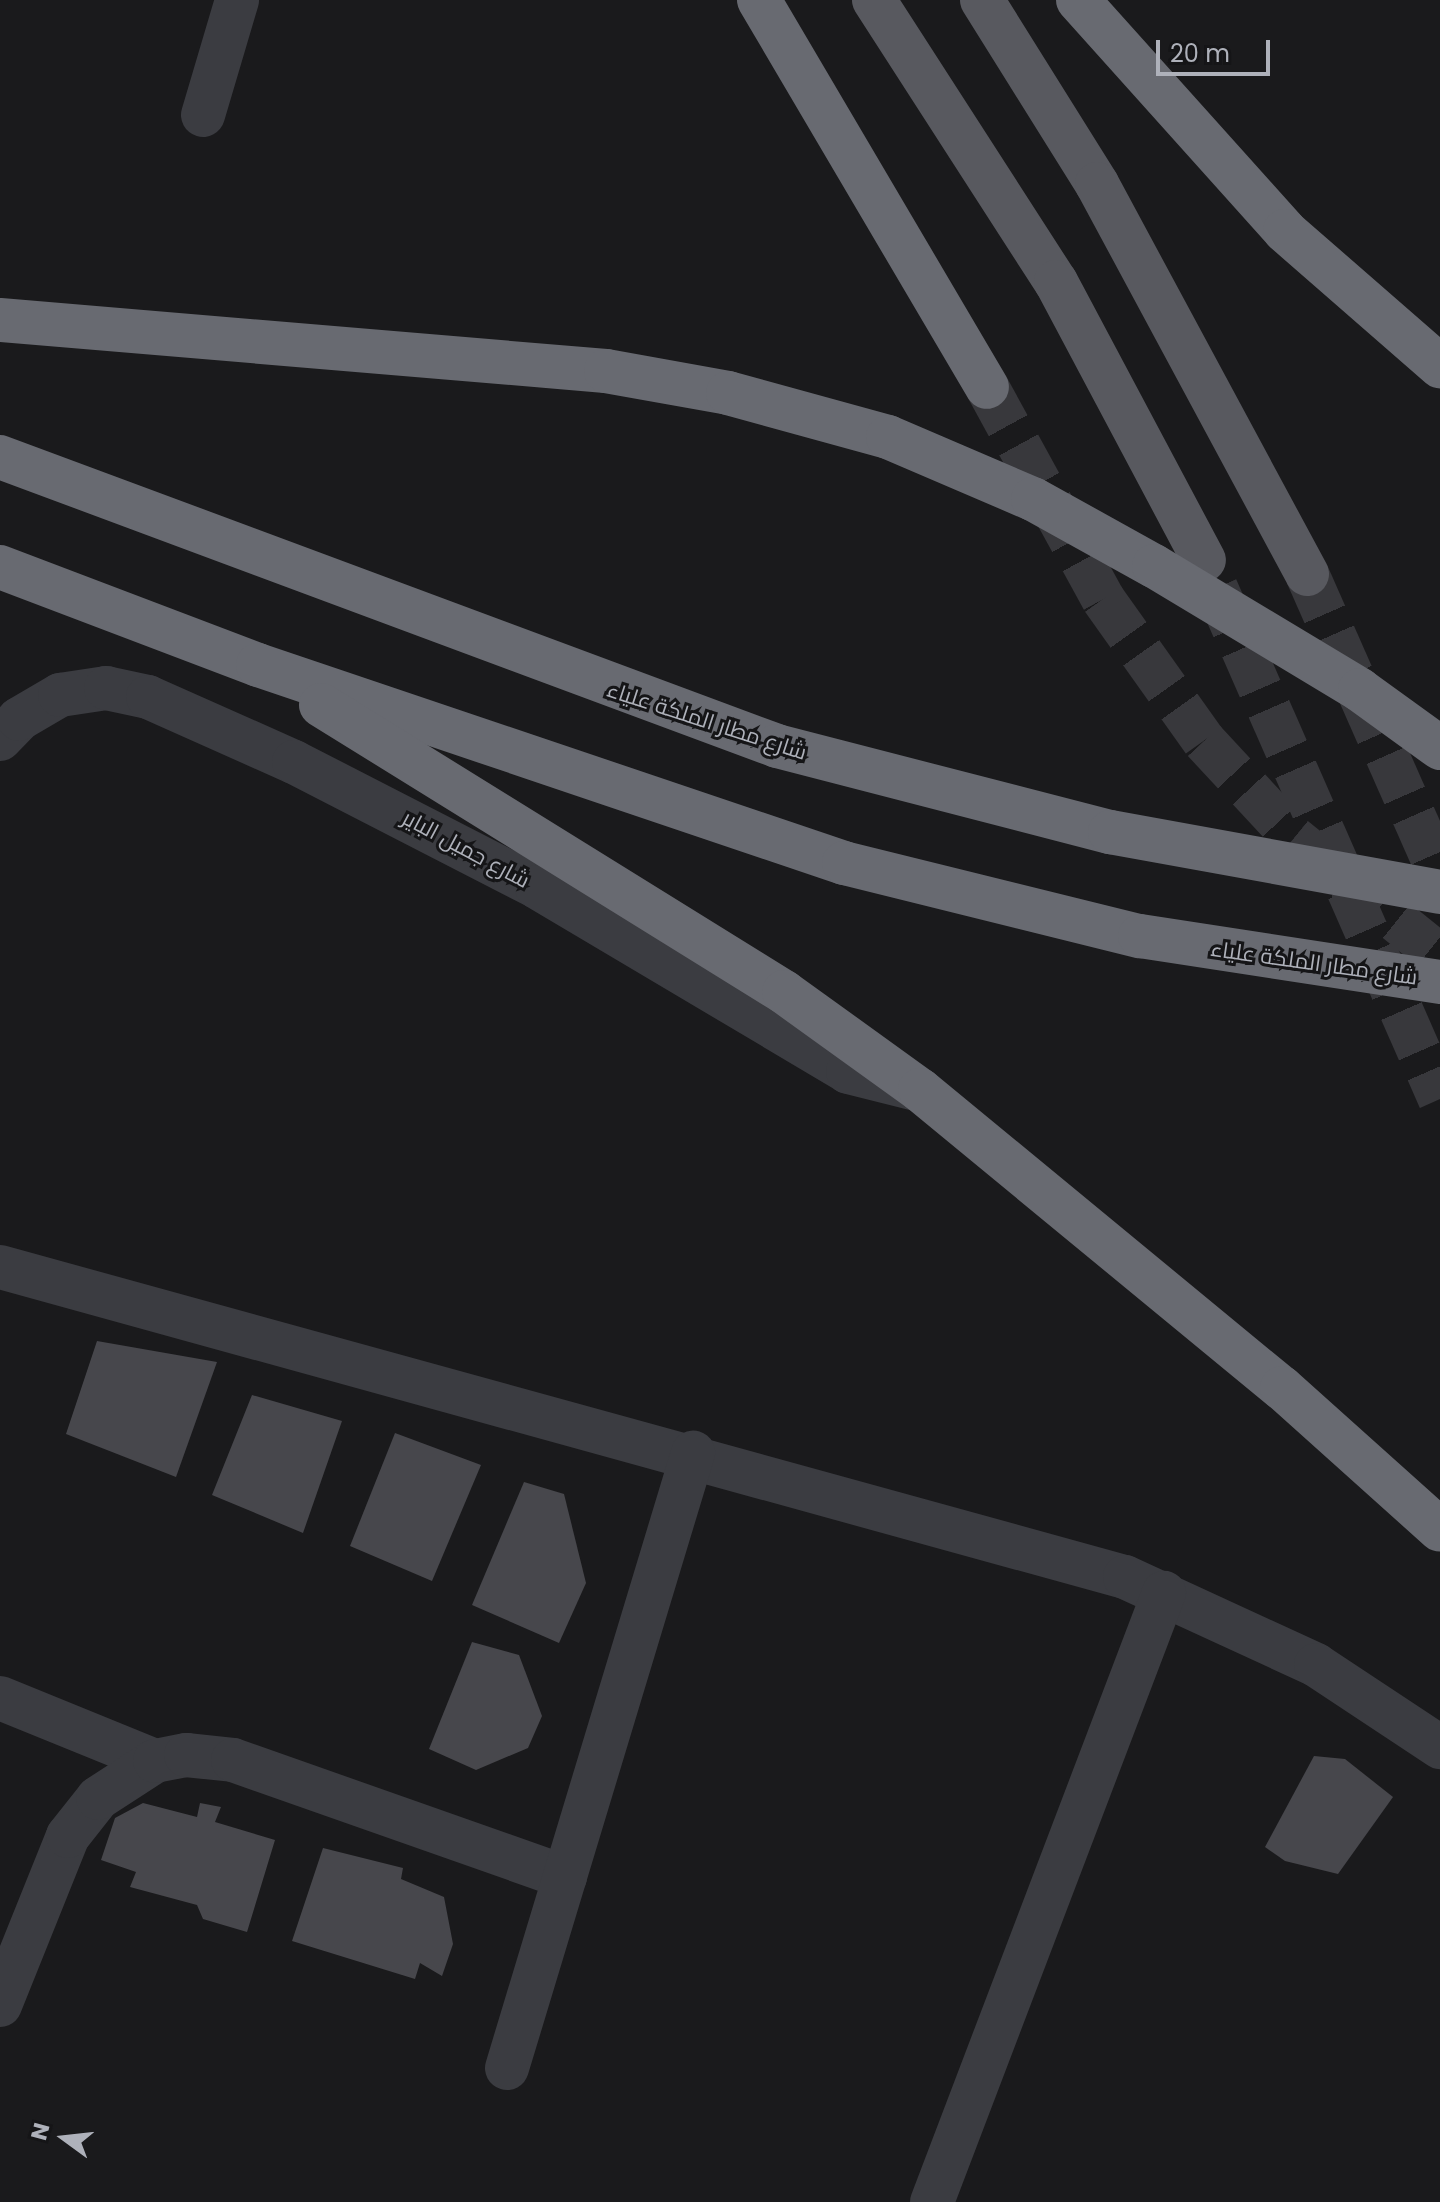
<!DOCTYPE html>
<html>
<head>
<meta charset="utf-8">
<style>
	body { margin:0 }
	#map { position:relative; width:1440px; height:2202px; overflow:hidden; background:#1a1a1c; font-family:Poppins,Cairo,sans-serif }
	div>[style] { position:absolute }
	[style*='--x'] { left:calc(var(--x)*1px); top:calc(var(--y)*1px); width:calc(var(--w)*1px); rotate:calc(var(--a)*1deg) }
	.building>* { inset:0; background:#47474c }
	.major-tunnel>* { height:44px; margin-top:-22px; transform-origin:0; background:repeating-linear-gradient(90deg,#38383c 0 44px,transparent 0 66px) }
	.highway-tunnel>* { height:44px; margin-top:-22px; transform-origin:0; background:repeating-linear-gradient(90deg,#38383c 0 44px,transparent 0 66px) }
	.minor>* { height:44px; margin:-22px; padding:0 22px; transform-origin:22px; border-radius:22px; background:#3b3c41 }
	.major>* { height:44px; margin:-22px; padding:0 22px; transform-origin:22px; border-radius:22px; background:#58595f }
	.highway>* { height:44px; margin:-22px; padding:0 22px; transform-origin:22px; border-radius:22px; background:#686a71 }
	span { translate:-50% -50%; white-space:nowrap; text-align:center; line-height:1.15; -webkit-text-stroke:6px #151517; paint-order:stroke }
	.street-label { font-size:22px; color:#aeb1ba }
	.north { position:absolute; left:24px; top:2098px; width:80px; height:80px; -webkit-text-stroke:6px #151517; paint-order:stroke; rotate:285deg; font-size:22px; font-weight:700; line-height:32px; text-align:center; color:#aeb1ba }
	.north::after { content:''; display:block; margin:auto; width:28px; height:36px; background:#aeb1ba; clip-path:polygon(50% 0,100% 100%,50% 72%,0 100%) }
	.scale { position:absolute; left:1156px; top:40px; width:114px; height:36px; box-sizing:border-box; border:4px solid #aeb1ba; border-top:0; padding-left:10px; font-size:24px; line-height:28px; white-space:nowrap; color:#aeb1ba; -webkit-text-stroke:6px #151517; paint-order:stroke }
</style>
</head>
<body>
<div id="map">
	<div class="building">
		<div style="clip-path:polygon(97px 1341px,217px 1362px,176px 1477px,66px 1434px)"></div>
		<div style="clip-path:polygon(252px 1395px,342px 1421px,303px 1533px,212px 1495px)"></div>
		<div style="clip-path:polygon(395px 1433px,481px 1465px,432px 1581px,350px 1546px)"></div>
		<div style="clip-path:polygon(524px 1482px,564px 1494px,586px 1583px,559px 1643px,472px 1605px)"></div>
		<div style="clip-path:polygon(472px 1642px,519px 1655px,542px 1716px,528px 1748px,476px 1770px,429px 1749px)"></div>
		<div style="clip-path:polygon(1314px 1756px,1345px 1759px,1393px 1797px,1338px 1874px,1285px 1861px,1265px 1847px)"></div>
		<div style="clip-path:polygon(143px 1803px,197px 1817px,200px 1803px,221px 1807px,215px 1822px,275px 1840px,247px 1932px,203px 1919px,197px 1905px,130px 1887px,136px 1872px,101px 1860px,115px 1818px)"></div>
		<div style="clip-path:polygon(323px 1848px,403px 1868px,401px 1879px,444px 1897px,453px 1944px,442px 1976px,420px 1963px,415px 1979px,292px 1941px)"></div>
	</div>
	<div class="major-tunnel">
		<div style="--x:1307;--y:574;--w:329;--a:66.2"></div>
		<div style="--x:1216;--y:588;--w:558;--a:66.33"></div>
	</div>
	<div class="highway-tunnel">
		<div style="--x:987;--y:387;--w:242;--a:61.3"></div>
		<div style="--x:1103;--y:599;--w:174;--a:54.6"></div>
		<div style="--x:1204;--y:741;--w:132;--a:47.1"></div>
		<div style="--x:1294;--y:838;--w:188;--a:38.9"></div>
	</div>
	<div class="minor">
		<div style="--x:203;--y:115;--w:120;--a:-73.5"></div>
		<div style="--x:0;--y:739;--w:28;--a:-46"></div>
		<div style="--x:19;--y:719;--w:48;--a:-30.3"></div>
		<div style="--x:60;--y:695;--w:47;--a:-8.7"></div>
		<div style="--x:106;--y:688;--w:43;--a:12.1"></div>
		<div style="--x:148;--y:697;--w:160;--a:24"></div>
		<div style="--x:294;--y:762;--w:273;--a:27.2"></div>
		<div style="--x:537;--y:887;--w:362;--a:30.7"></div>
		<div style="--x:848;--y:1072;--w:74;--a:14"></div>
		<div style="--x:0;--y:1267;--w:1167;--a:15.41"></div>
		<div style="--x:1125;--y:1577;--w:210;--a:24.7"></div>
		<div style="--x:1316;--y:1665;--w:149;--a:33.5"></div>
		<div style="--x:0;--y:1698;--w:167;--a:22.1"></div>
		<div style="--x:0;--y:2005;--w:182;--a:-68.1"></div>
		<div style="--x:68;--y:1836;--w:48;--a:-51.7"></div>
		<div style="--x:98;--y:1798;--w:68;--a:-33"></div>
		<div style="--x:155;--y:1761;--w:32;--a:-11"></div>
		<div style="--x:186;--y:1755;--w:47;--a:6.1"></div>
		<div style="--x:233;--y:1760;--w:352;--a:19.4"></div>
		<div style="--x:507;--y:2068;--w:643;--a:-73.17"></div>
		<div style="--x:932;--y:2202;--w:652;--a:-69.15"></div>
	</div>
	<div class="major">
		<div style="--x:874;--y:0;--w:336;--a:57.2"></div>
		<div style="--x:1056;--y:282;--w:315;--a:62"></div>
		<div style="--x:982;--y:0;--w:217;--a:58"></div>
		<div style="--x:1097;--y:184;--w:443;--a:61.7"></div>
	</div>
	<div class="highway">
		<div style="--x:759;--y:0;--w:449;--a:59.5"></div>
		<div style="--x:1078;--y:0;--w:310;--a:48.1"></div>
		<div style="--x:1285;--y:231;--w:206;--a:41.1"></div>
		<div style="--x:0;--y:320;--w:608;--a:4.81"></div>
		<div style="--x:606;--y:371;--w:124;--a:10.2"></div>
		<div style="--x:728;--y:393;--w:166;--a:15.4"></div>
		<div style="--x:888;--y:437;--w:158;--a:23.2"></div>
		<div style="--x:1033;--y:499;--w:138;--a:29"></div>
		<div style="--x:1154;--y:566;--w:240;--a:31"></div>
		<div style="--x:1360;--y:690;--w:99;--a:35.9"></div>
		<div style="--x:0;--y:457;--w:829;--a:20.4"></div>
		<div style="--x:777;--y:746;--w:344;--a:14.5"></div>
		<div style="--x:1110;--y:832;--w:335;--a:10.3"></div>
		<div style="--x:0;--y:567;--w:276;--a:20.8"></div>
		<div style="--x:258;--y:665;--w:619;--a:18.67"></div>
		<div style="--x:844;--y:863;--w:305;--a:13.9"></div>
		<div style="--x:1140;--y:936;--w:304;--a:8.7"></div>
		<div style="--x:321;--y:705;--w:545;--a:31.79"></div>
		<div style="--x:784;--y:992;--w:168;--a:35.8"></div>
		<div style="--x:920;--y:1090;--w:469;--a:39.5"></div>
		<div style="--x:1282;--y:1388;--w:212;--a:41.9"></div>
	</div>
	<div class="street-label">
		<span style="left:707px;top:721px;rotate:18deg">شارع مطار الملكة علياء</span>
		<span style="left:466px;top:849px;rotate:28deg">شارع جميل الباير</span>
		<span style="left:1314px;top:963px;rotate:8deg">شارع مطار الملكة علياء</span>
	</div>
	<div class="north">N</div>
	<div class="scale">20 m</div>
</div>
</body>
</html>
